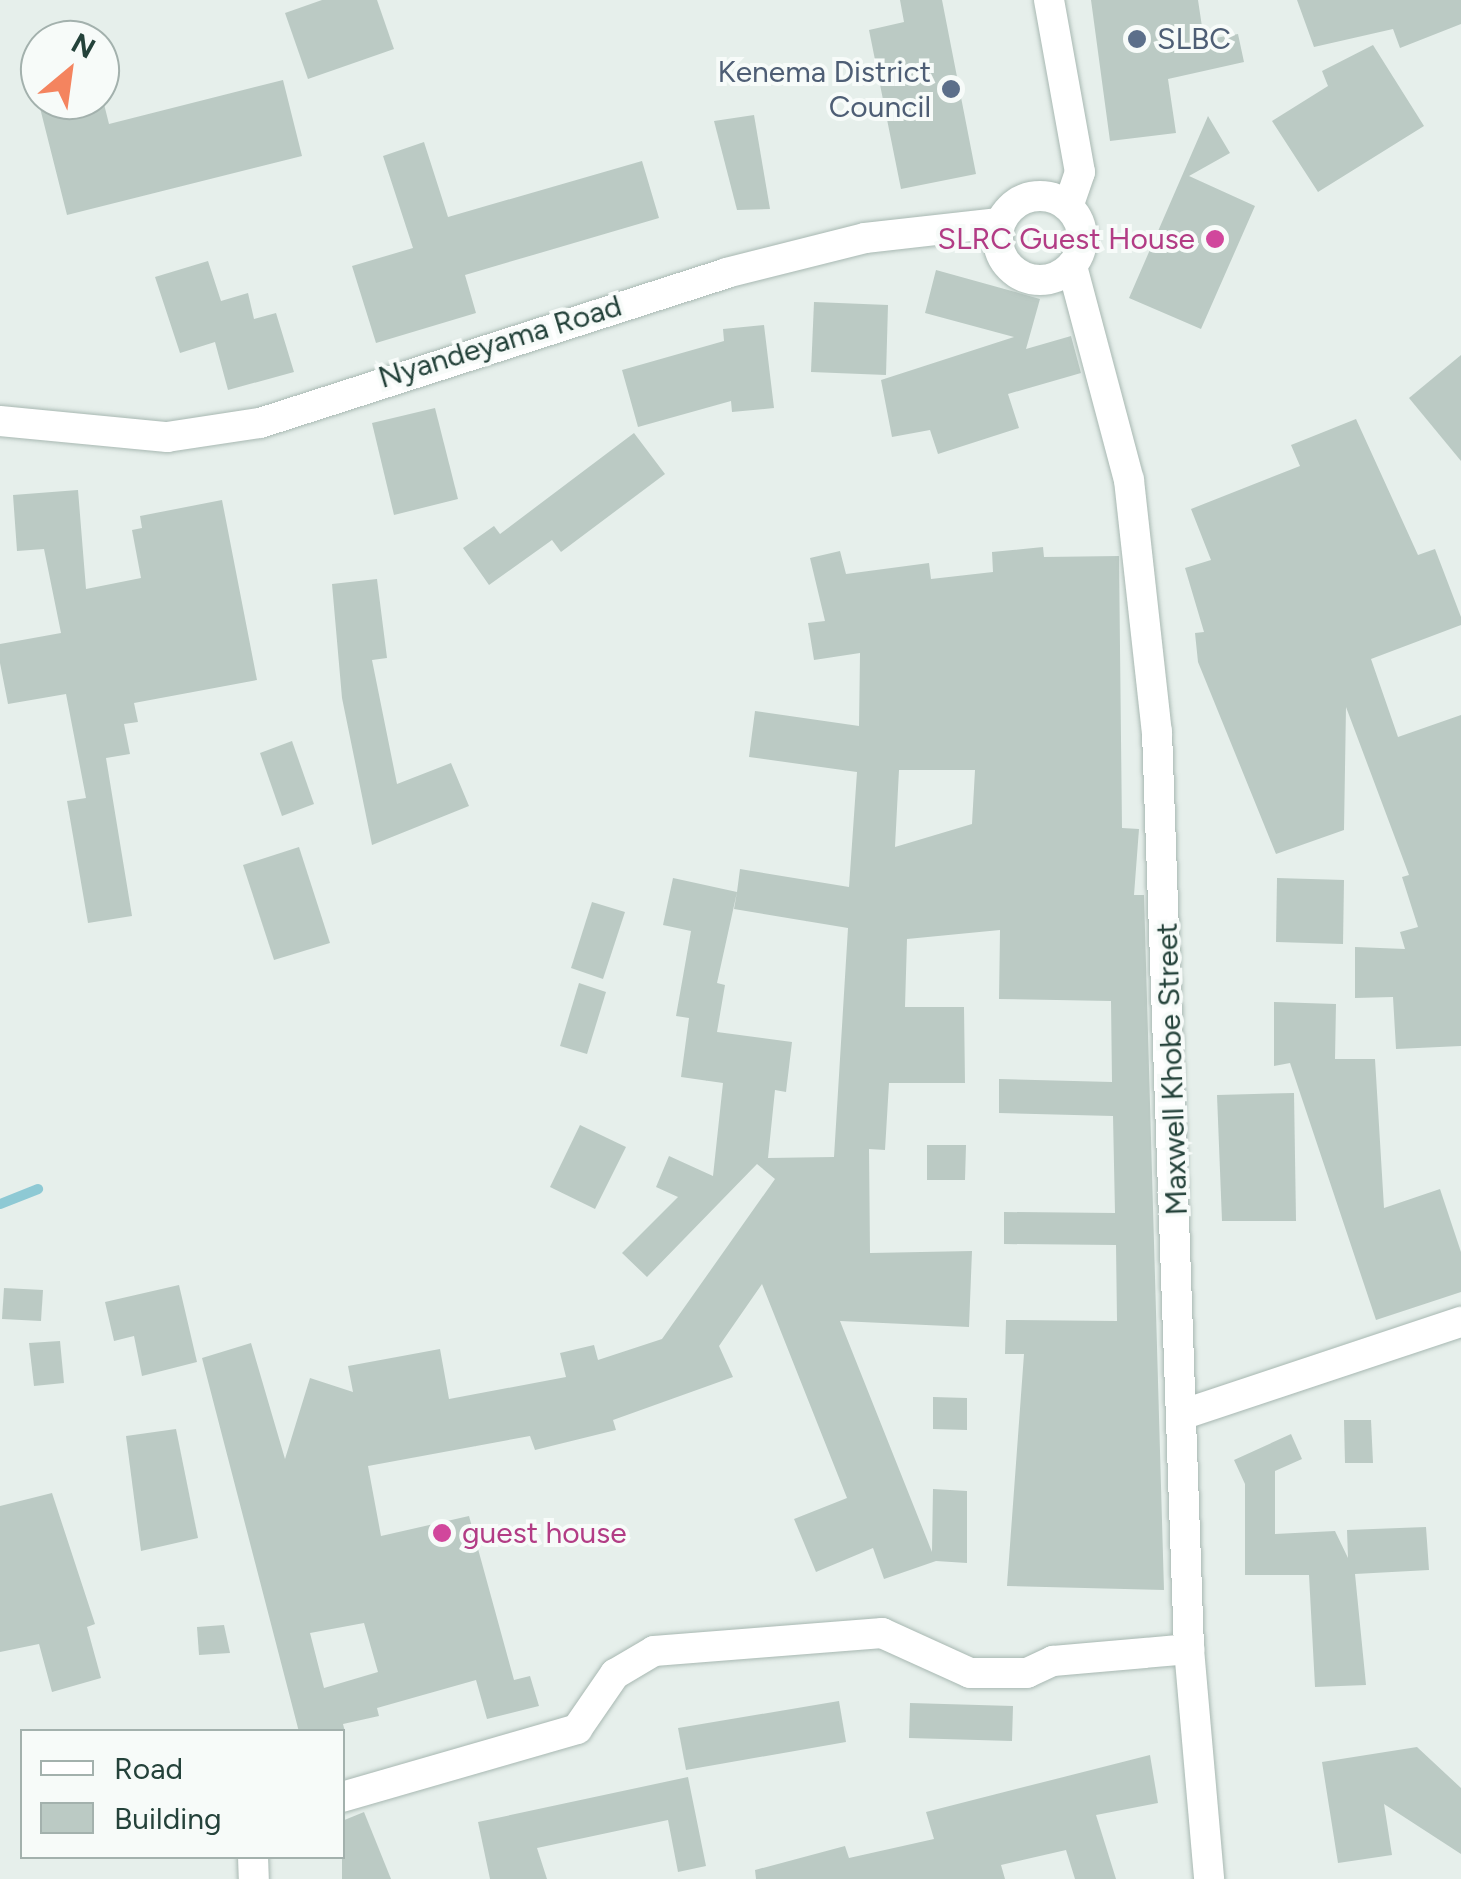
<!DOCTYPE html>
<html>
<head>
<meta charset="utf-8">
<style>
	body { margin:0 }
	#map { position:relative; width:1461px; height:1879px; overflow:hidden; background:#e6efeb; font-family:Figtree,sans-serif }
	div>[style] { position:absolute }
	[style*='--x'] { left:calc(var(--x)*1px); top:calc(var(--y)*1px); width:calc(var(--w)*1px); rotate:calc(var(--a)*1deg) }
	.stream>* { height:10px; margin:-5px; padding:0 5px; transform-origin:5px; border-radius:5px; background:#8ec9d4 }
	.building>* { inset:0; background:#bbcac4 }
	.roads { filter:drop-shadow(0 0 2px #a8b8b2) drop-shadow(0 0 2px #a8b8b2) }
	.minor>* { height:30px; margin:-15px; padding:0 15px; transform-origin:15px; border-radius:15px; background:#fff }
	.minor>.ring { margin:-15px; padding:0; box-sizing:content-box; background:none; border:30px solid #fff; border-radius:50% }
	.dots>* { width:28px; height:28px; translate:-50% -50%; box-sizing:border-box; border:5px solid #f7fbf9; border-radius:50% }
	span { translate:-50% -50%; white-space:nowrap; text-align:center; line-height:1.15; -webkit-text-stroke:8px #f7fbf9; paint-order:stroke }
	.service-label { font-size:30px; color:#4e5e75 }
	.left { translate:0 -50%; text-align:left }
	.right { translate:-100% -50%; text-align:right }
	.hotel-label { font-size:30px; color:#b23c85 }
	.street-label { font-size:30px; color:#24423a }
	.legend { position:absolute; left:20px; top:1729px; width:325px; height:130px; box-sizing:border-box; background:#f7fbf9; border:2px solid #a3b1ad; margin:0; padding:12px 18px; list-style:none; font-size:30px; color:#24423a }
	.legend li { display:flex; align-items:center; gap:20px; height:50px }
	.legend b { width:50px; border:2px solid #a3b1ad }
	.north { position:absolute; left:20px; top:20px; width:100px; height:100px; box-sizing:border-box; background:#f7fbf9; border:2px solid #a3b1ad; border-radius:50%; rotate:29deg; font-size:28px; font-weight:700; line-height:40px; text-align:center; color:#24423a }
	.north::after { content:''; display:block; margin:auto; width:35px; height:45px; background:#f4845f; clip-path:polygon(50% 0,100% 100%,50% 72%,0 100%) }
</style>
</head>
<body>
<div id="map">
	<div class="stream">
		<div style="--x:0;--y:1204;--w:41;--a:-21.5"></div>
	</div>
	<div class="building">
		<div style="clip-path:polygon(322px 0,377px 0,394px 49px,308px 79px,285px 13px)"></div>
		<div style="clip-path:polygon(900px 0,942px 0,976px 174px,901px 189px,869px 30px,904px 22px)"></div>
		<div style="clip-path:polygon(1091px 0,1198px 0,1204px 40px,1238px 34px,1244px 62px,1168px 79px,1176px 133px,1110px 141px)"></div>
		<div style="clip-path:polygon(1297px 0,1461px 0,1461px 24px,1400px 48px,1393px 29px,1314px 47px)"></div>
		<div style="clip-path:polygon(1373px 45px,1424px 126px,1318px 192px,1272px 121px,1328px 86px,1322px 71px)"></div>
		<div style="clip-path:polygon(283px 80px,302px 156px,67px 215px,38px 100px,103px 100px,109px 124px)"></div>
		<div style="clip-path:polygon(754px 115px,770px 209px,737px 210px,714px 121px)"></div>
		<div style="clip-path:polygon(1208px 116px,1230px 153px,1189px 176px,1255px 206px,1201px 329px,1129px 298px)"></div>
		<div style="clip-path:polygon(424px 142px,448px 217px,642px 161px,659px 218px,465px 275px,476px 313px,376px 343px,352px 266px,413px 248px,383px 156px)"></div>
		<div style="clip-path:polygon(208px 261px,221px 301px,248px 293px,254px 319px,276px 313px,294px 372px,228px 390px,215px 342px,180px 353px,155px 277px)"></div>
		<div style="clip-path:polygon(936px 270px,1040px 299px,1026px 349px,1071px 336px,1081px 373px,1008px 394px,1019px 428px,938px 454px,930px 430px,892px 437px,881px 380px,1014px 337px,925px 313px)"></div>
		<div style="clip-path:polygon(814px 302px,888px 305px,886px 375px,811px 372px)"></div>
		<div style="clip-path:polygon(764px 325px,774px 408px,732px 412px,731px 401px,638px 427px,622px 370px,724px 341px,723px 329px)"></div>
		<div style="clip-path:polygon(1461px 355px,1461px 461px,1409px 398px)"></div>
		<div style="clip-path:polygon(435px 408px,458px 499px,394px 515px,372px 423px)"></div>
		<div style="clip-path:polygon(1356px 419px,1418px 555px,1435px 549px,1461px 617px,1461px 625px,1371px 659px,1398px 737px,1461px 715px,1461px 1046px,1396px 1049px,1393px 997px,1355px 998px,1355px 947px,1405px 949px,1400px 932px,1418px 927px,1402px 877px,1409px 875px,1346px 707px,1344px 830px,1276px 854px,1198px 662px,1195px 633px,1204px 632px,1185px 568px,1211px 560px,1191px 509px,1300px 466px,1291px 445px)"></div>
		<div style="clip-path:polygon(634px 433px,665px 474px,561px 552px,552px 540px,489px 585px,463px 548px,494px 526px,500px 534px)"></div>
		<div style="clip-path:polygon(78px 490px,86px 589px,141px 578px,132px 530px,142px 528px,140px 516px,222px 500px,257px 680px,134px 703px,138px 722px,124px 724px,130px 754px,106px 758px,132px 916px,88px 923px,67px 801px,86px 798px,66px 694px,8px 704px,0 663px,0 644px,61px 633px,44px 549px,17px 551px,13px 495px)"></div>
		<div style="clip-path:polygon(evenodd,1043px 547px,1044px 557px,1119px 556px,1122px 828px,1139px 829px,1134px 895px,1144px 895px,1164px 1590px,1007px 1586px,1024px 1354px,1005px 1354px,1006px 1320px,1117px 1321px,1116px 1245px,1004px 1244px,1004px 1212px,1115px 1213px,1113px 1116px,999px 1113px,999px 1079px,1112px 1082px,1111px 1001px,999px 999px,1000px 930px,907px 939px,905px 1007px,964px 1007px,965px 1083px,889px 1083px,885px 1150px,869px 1149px,870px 1253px,972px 1251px,969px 1327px,840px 1321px,932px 1552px,933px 1489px,967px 1491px,967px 1563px,936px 1561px,884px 1579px,873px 1548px,816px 1572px,794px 1519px,847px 1498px,762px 1284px,719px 1346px,733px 1377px,613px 1420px,616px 1430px,535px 1450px,530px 1436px,368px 1466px,381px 1536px,469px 1516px,514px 1680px,530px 1676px,539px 1706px,487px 1719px,476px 1680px,377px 1708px,379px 1716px,343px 1724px,345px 1732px,299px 1732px,202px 1358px,251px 1343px,285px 1459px,310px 1378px,353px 1392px,348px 1366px,440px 1349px,449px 1399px,566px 1377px,560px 1353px,594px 1345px,598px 1360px,662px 1339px,775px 1179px,757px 1164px,647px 1277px,622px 1253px,678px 1197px,656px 1187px,669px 1156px,713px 1176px,723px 1083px,681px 1077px,689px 1018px,676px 1016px,691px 931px,663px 925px,673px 878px,737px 892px,740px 869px,849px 887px,857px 772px,749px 757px,755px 711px,859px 726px,860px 653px,814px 660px,808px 623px,825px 621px,810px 558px,840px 551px,846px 574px,929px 563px,931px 579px,993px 572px,992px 552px,1043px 547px,899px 770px,975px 770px,972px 824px,895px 847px,899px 770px,1043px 547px,737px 892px,734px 909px,848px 928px,834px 1157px,768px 1158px,775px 1090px,786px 1092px,792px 1042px,717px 1032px,725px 985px,717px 983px,737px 892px,1043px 547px,364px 1623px,378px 1672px,324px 1688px,310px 1633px,364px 1623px)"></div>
		<div style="clip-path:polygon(377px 579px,387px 658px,372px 660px,397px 784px,451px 763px,469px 806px,372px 845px,342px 698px,332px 584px)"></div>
		<div style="clip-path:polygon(292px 741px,314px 804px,282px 816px,260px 753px)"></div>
		<div style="clip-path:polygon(299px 847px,330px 943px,274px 960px,243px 865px)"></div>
		<div style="clip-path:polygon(1277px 878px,1344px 880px,1343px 944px,1276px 942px)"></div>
		<div style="clip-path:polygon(592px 902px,625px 912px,603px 979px,571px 968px)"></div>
		<div style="clip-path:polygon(579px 983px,606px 992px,587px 1054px,560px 1046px)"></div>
		<div style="clip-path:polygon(1274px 1002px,1336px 1004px,1335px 1059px,1375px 1059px,1384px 1208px,1440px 1189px,1461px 1252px,1461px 1292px,1376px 1320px,1290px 1063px,1274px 1066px)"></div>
		<div style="clip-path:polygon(1294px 1093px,1296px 1221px,1222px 1221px,1217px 1095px)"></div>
		<div style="clip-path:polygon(580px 1125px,626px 1147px,595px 1209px,550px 1187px)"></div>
		<div style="clip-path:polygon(927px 1145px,966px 1145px,965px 1180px,927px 1180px)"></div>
		<div style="clip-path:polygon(179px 1285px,197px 1362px,142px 1376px,134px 1336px,114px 1341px,105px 1302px)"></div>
		<div style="clip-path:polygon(4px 1288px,43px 1290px,41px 1321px,2px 1319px)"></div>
		<div style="clip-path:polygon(60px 1341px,64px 1383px,34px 1386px,29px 1343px)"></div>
		<div style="clip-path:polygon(933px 1397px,967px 1398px,967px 1430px,933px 1429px)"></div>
		<div style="clip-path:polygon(1344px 1420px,1371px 1420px,1373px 1463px,1345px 1463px)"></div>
		<div style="clip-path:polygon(176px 1429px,198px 1538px,141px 1551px,126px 1436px)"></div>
		<div style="clip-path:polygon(1291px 1434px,1302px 1459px,1275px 1471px,1275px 1534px,1335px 1531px,1348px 1558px,1347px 1530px,1426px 1527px,1429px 1570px,1355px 1574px,1366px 1685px,1315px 1687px,1309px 1575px,1245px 1575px,1245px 1484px,1234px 1460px)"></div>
		<div style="clip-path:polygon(52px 1493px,95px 1624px,87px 1627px,101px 1678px,52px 1692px,39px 1644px,0 1652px,0 1506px)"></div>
		<div style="clip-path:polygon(224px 1625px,230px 1653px,199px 1655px,197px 1627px)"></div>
		<div style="clip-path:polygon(839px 1701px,846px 1742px,686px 1770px,678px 1728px)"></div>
		<div style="clip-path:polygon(910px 1703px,1013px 1706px,1012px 1741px,909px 1738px)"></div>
		<div style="clip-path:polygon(1417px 1747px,1461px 1788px,1461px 1854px,1384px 1804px,1392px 1855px,1338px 1863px,1322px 1762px)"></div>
		<div style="clip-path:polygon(1150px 1755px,1158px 1803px,1096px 1815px,1116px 1879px,1075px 1879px,1066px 1850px,1001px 1865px,1005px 1879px,756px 1879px,755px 1870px,845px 1846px,849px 1858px,934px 1839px,926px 1812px)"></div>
		<div style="clip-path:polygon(688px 1777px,706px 1866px,678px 1872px,668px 1820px,537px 1848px,547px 1879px,490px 1879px,478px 1822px)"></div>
		<div style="clip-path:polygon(364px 1812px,391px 1879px,342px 1879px,342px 1821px)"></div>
	</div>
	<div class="roads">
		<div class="minor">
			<div style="--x:1049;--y:0;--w:175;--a:79.8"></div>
			<div style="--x:1080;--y:172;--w:36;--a:109"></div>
			<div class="ring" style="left:998px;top:196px;width:54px;height:54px"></div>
			<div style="--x:1072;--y:266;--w:221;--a:75.1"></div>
			<div style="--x:1129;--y:480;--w:254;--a:83.7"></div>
			<div style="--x:1157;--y:732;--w:918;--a:88"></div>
			<div style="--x:1189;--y:1649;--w:231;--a:85"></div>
			<div style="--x:0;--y:421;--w:168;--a:5.5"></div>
			<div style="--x:167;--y:437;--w:94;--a:-8.6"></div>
			<div style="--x:260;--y:423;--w:490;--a:-17.8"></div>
			<div style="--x:726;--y:273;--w:143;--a:-14.1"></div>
			<div style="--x:865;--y:238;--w:135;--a:-6.4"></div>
			<div style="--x:1184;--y:1414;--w:292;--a:-18.4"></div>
			<div style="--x:342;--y:1797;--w:245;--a:-16.1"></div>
			<div style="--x:577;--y:1729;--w:67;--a:-55.4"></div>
			<div style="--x:615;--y:1674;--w:45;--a:-30.5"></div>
			<div style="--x:654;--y:1651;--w:229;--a:-4.5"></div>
			<div style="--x:882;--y:1633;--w:97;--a:24.4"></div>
			<div style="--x:970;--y:1673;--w:57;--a:0"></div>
			<div style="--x:1027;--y:1673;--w:29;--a:-25"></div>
			<div style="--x:1053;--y:1661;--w:137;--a:-5"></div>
			<div style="--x:253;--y:1856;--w:23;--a:88"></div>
		</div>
	</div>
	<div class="dots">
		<div style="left:1137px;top:39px;background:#5c6f8a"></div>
		<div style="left:951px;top:89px;background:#5c6f8a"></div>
		<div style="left:1215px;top:239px;background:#d1479c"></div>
		<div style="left:442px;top:1533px;background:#d1479c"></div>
	</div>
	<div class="service-label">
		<span class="left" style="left:1157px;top:39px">SLBC</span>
		<span class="right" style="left:931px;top:89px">Kenema District<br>Council</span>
	</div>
	<div class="hotel-label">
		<span class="right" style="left:1195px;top:239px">SLRC Guest House</span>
		<span class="left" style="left:462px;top:1533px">guest house</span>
	</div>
	<div class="street-label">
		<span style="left:500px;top:342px;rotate:-17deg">Nyandeyama Road</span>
		<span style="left:1172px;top:1069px;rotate:-92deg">Maxwell Khobe Street</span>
	</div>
	<ul class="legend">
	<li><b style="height:12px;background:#fff"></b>Road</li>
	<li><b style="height:28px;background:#bbcac4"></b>Building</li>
	</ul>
	<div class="north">N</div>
</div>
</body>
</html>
